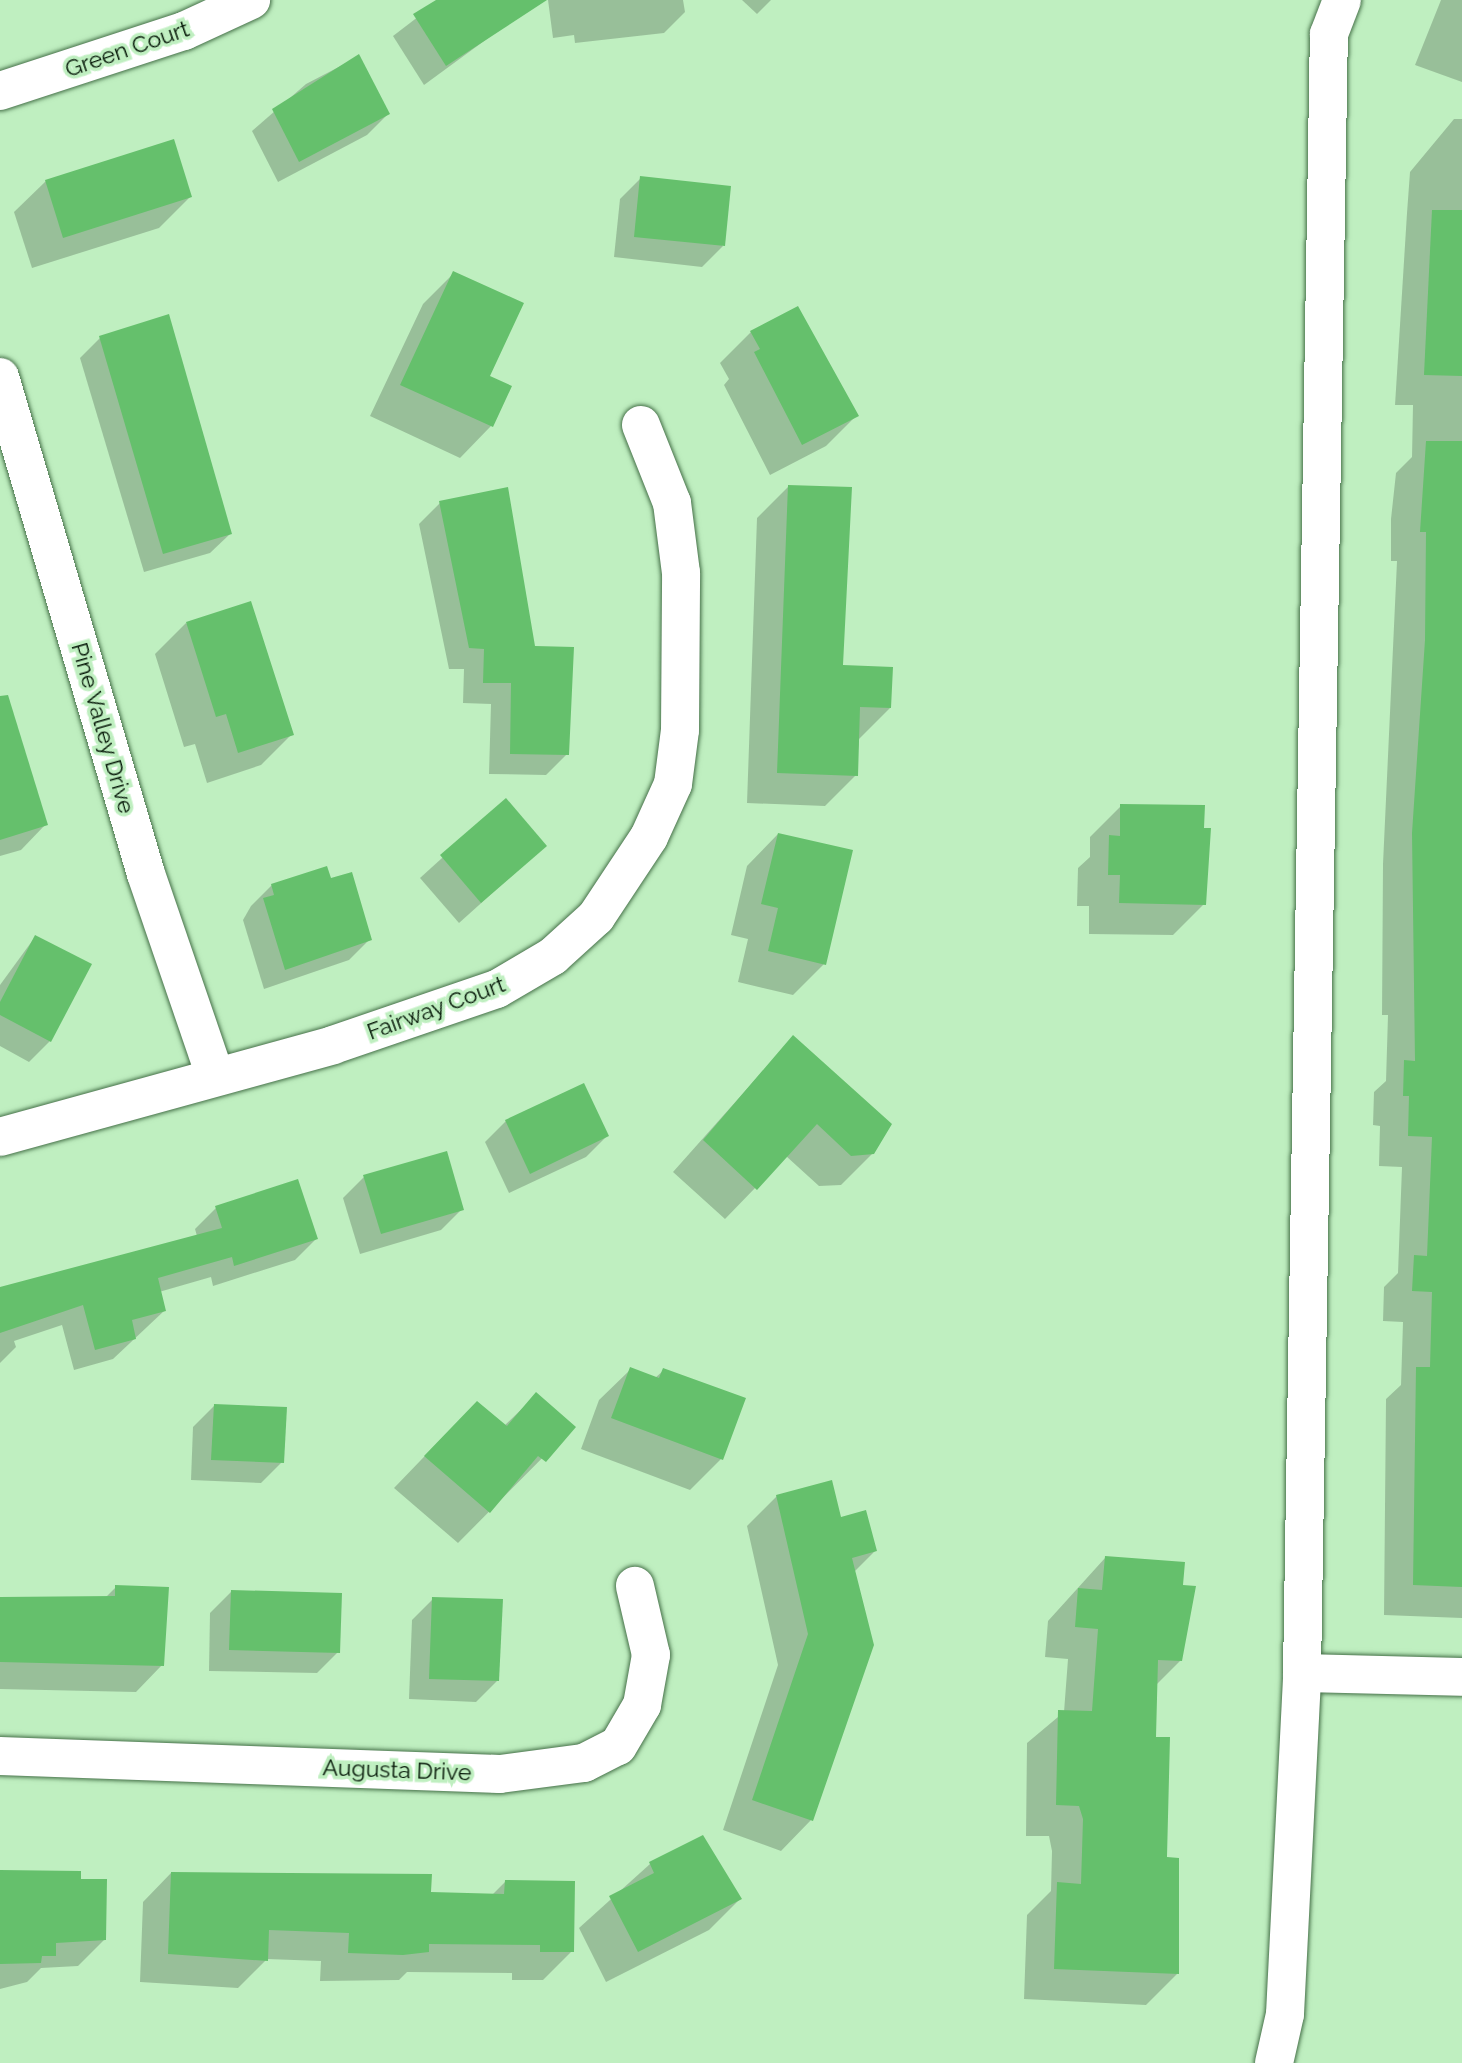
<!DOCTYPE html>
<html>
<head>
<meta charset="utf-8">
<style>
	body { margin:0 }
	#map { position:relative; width:1462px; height:2063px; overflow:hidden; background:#bfefc0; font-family:Raleway,sans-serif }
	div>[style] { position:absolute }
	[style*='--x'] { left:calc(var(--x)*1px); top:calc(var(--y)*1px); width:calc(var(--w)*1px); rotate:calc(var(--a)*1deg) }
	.shadow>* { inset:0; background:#0003 }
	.building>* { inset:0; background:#65c06c }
	.roads { filter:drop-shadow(0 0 2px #467149) drop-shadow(0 0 2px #467149) }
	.minor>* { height:38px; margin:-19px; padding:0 19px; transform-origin:19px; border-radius:19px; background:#fff }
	span { translate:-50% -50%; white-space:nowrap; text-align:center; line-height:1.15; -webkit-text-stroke:7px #bfefc0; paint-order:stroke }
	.street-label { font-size:23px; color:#071909 }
</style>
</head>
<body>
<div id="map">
	<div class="shadow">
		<div style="clip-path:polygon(440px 0,502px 0,514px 19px,424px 85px,393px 36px)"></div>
		<div style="clip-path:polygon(548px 0,683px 0,685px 12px,664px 33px,575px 43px,574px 35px,553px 38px)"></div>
		<div style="clip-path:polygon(742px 0,771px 0,757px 14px)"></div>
		<div style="clip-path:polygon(1441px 0,1462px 0,1462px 82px,1415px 65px)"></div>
		<div style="clip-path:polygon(358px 57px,388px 114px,367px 135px,278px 182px,252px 131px,306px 84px)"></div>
		<div style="clip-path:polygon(1454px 119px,1462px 119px,1462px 1618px,1384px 1615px,1386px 1399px,1401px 1385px,1403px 1322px,1383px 1321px,1384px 1287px,1398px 1273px,1402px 1167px,1379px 1166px,1380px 1126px,1373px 1125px,1374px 1092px,1386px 1081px,1388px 1015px,1382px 1015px,1383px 864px,1397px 561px,1391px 561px,1391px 519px,1396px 473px,1412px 457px,1413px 405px,1395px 405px,1407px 213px,1410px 172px)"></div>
		<div style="clip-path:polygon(641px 178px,723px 246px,702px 267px,614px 257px,620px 199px)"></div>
		<div style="clip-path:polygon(46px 181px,190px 197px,159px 228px,32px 268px,14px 212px)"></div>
		<div style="clip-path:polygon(454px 273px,488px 377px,510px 387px,491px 426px,460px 458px,370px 416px,423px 304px)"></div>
		<div style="clip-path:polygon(751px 332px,857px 415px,826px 446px,770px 475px,724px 385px,729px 379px,720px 363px)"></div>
		<div style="clip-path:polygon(100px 338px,230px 534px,210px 553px,144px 572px,80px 358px)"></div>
		<div style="clip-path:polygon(788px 487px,842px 667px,890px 708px,859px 739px,856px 775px,825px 806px,747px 803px,757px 518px)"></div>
		<div style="clip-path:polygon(440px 503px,533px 648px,567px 754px,546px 775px,489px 774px,491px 704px,463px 703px,464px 669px,449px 669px,419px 524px)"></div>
		<div style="clip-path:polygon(186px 623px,292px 734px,261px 765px,207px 783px,195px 744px,184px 747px,155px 654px)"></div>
		<div style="clip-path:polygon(0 718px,46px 824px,21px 850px,0 856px)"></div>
		<div style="clip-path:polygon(506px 800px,545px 846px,459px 923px,420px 878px)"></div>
		<div style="clip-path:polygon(1121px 806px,1204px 904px,1173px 935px,1089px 934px,1089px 906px,1077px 906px,1078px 868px,1090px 857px,1090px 837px)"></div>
		<div style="clip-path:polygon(778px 834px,824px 964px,793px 995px,738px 982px,748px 939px,731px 935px,747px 866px)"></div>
		<div style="clip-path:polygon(330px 880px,370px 939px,349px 960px,264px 989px,243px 920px,251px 906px,272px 885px)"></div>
		<div style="clip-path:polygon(35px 937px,50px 1041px,29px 1062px,0 1046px,0 985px)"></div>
		<div style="clip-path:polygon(793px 1037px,873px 1153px,841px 1185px,819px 1186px,786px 1156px,725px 1219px,673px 1172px)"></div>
		<div style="clip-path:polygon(583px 1085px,607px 1136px,586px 1157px,509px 1193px,485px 1142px,506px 1121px)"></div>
		<div style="clip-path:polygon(364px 1177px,462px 1209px,441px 1230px,360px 1254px,343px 1198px)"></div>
		<div style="clip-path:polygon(216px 1208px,316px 1239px,295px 1260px,213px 1286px,211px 1277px,159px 1292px,164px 1311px,113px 1359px,74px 1370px,62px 1325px,14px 1341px,16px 1347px,0 1363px,0 1289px,197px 1236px,195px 1229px)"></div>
		<div style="clip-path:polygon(631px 1369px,655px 1378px,664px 1370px,721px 1459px,690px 1490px,581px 1449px,599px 1400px)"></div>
		<div style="clip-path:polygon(536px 1395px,573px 1427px,458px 1543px,394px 1488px,446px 1434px,504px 1426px)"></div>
		<div style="clip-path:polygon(214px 1406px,282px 1462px,261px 1483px,191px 1480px,193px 1427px)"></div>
		<div style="clip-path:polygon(777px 1496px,840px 1519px,875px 1551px,854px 1572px,873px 1644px,811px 1820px,781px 1851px,723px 1830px,778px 1665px,747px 1526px)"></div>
		<div style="clip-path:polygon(1105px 1558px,1180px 1661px,1156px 1685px,1154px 1738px,1177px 1974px,1146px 2005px,1024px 1999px,1027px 1915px,1051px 1891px,1052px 1851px,1049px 1836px,1026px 1836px,1027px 1743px,1064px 1712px,1068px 1659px,1045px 1657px,1048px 1621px)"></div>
		<div style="clip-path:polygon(116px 1587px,162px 1665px,136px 1692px,0 1689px,0 1598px,105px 1598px)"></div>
		<div style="clip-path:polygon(231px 1592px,338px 1652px,317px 1673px,209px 1671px,210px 1613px)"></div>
		<div style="clip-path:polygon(433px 1599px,497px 1681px,476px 1702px,409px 1699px,412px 1620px)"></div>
		<div style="clip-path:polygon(650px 1864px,740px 1899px,709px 1930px,606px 1982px,579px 1928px)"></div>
		<div style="clip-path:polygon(0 1871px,79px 1880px,105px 1939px,78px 1966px,41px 1968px,27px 1982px,0 1989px)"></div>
		<div style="clip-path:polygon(171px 1873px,429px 1894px,492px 1895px,505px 1882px,572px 1951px,543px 1980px,512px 1980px,512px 1973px,407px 1972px,399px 1980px,320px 1981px,321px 1961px,267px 1959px,238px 1988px,140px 1982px,143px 1902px)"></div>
	</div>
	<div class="building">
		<div style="clip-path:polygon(436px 0,547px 0,446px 66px,413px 14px)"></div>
		<div style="clip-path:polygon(359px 54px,390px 114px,299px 162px,272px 109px)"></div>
		<div style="clip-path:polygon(174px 139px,192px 197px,63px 238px,45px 180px)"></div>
		<div style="clip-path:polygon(640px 176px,731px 186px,725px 246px,634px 237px)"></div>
		<div style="clip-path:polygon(1432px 210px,1462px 210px,1462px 376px,1424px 375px)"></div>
		<div style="clip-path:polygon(453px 271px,524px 303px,490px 376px,512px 386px,493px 427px,400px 385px)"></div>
		<div style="clip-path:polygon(798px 306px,859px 416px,802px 445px,754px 352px,760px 349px,750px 331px)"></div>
		<div style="clip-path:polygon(169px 314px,232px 534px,163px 554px,99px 336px)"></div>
		<div style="clip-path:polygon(1426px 441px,1462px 441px,1462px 1587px,1413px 1585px,1416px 1367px,1430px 1367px,1432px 1292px,1412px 1291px,1414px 1255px,1427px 1256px,1432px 1137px,1408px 1136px,1409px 1096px,1403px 1096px,1404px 1060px,1415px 1061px,1412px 833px,1425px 640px,1426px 532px,1420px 532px)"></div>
		<div style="clip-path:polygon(788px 485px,852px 487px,843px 665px,893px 667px,891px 708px,860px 707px,858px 776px,777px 773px)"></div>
		<div style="clip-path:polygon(508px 487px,535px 646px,574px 647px,569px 755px,510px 754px,511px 683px,483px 683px,484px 649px,469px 648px,439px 501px)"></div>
		<div style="clip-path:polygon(251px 601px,294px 735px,238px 753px,226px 714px,216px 717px,186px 622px)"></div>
		<div style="clip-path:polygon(8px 695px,48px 825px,0 840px,0 696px)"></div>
		<div style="clip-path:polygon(506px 798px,547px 846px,481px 903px,440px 855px)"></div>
		<div style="clip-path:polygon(1120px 804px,1205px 805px,1204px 828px,1211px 828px,1206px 905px,1119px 903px,1120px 875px,1108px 875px,1109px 835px,1120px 836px)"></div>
		<div style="clip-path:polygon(778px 833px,853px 850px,826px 965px,768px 951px,778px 908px,761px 904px)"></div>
		<div style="clip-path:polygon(327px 866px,331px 878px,352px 872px,372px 940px,285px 970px,263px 898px,274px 895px,271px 884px)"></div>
		<div style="clip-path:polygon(35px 935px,92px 964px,51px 1042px,0 1015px,0 1002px)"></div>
		<div style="clip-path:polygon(793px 1035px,892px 1124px,874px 1154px,851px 1156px,817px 1124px,757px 1190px,703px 1140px)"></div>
		<div style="clip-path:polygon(584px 1083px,609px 1136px,530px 1174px,505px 1120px)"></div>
		<div style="clip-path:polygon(447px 1151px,464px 1210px,381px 1234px,363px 1175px)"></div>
		<div style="clip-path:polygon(298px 1179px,318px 1239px,234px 1266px,232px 1257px,158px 1278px,166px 1311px,132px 1320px,136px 1339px,95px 1350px,83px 1305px,0 1333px,0 1287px,222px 1228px,215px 1206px)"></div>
		<div style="clip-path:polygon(630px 1367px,659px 1378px,663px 1368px,746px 1398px,723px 1460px,611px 1418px)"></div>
		<div style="clip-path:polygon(536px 1392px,576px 1427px,546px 1462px,538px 1456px,490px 1513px,424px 1456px,477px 1401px,507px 1426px)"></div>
		<div style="clip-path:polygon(214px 1404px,287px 1407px,284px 1463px,211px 1460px)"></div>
		<div style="clip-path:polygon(832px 1480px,841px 1517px,866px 1510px,877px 1551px,852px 1558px,874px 1645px,813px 1821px,752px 1800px,808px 1634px,776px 1495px)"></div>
		<div style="clip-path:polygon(1105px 1556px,1185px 1562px,1183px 1585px,1196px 1586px,1182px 1661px,1158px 1660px,1156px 1737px,1170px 1737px,1167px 1857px,1179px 1858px,1179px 1974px,1054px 1969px,1057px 1882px,1081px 1884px,1083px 1819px,1079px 1806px,1056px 1805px,1058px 1710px,1092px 1711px,1098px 1629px,1075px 1627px,1078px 1588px,1102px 1590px)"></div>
		<div style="clip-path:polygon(115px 1585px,169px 1587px,164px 1666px,0 1662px,0 1597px,115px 1596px)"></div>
		<div style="clip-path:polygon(231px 1590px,342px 1593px,340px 1653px,229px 1650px)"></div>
		<div style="clip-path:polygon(432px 1597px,503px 1599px,499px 1681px,429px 1679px)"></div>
		<div style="clip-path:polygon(703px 1835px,742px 1899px,638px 1952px,609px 1896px,654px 1873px,649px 1862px)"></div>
		<div style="clip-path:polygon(0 1870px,81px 1871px,81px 1879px,107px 1879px,106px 1940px,56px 1943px,56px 1956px,42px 1956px,41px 1963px,0 1964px)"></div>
		<div style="clip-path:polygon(171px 1872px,432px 1874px,431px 1892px,504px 1894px,505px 1880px,575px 1881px,574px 1952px,540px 1952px,540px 1945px,429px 1944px,429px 1952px,403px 1955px,348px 1953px,349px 1933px,269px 1930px,268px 1961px,168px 1954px)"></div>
	</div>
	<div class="roads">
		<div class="minor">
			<div style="--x:0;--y:91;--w:194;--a:-18.1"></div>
			<div style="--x:184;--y:31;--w:74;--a:-24.8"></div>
			<div style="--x:0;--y:377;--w:518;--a:73.63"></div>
			<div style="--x:146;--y:874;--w:213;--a:71.1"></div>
			<div style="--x:0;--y:1137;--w:345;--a:-15.4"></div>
			<div style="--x:333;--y:1045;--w:173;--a:-18.9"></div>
			<div style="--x:497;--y:989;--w:65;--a:-30.5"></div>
			<div style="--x:553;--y:956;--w:58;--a:-42.2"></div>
			<div style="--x:596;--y:917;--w:96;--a:-56.5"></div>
			<div style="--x:649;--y:837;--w:58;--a:-65.6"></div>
			<div style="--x:673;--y:784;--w:54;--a:-82.6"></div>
			<div style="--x:680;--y:730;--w:157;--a:-89.6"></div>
			<div style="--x:681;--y:573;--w:71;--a:-97.3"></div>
			<div style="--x:672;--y:503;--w:84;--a:-111.7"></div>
			<div style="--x:1302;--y:1673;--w:160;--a:1.4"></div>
			<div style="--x:0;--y:1756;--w:500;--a:2.06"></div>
			<div style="--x:500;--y:1774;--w:85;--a:-7.5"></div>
			<div style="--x:584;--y:1763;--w:38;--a:-27"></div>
			<div style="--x:618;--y:1746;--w:48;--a:-59.7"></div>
			<div style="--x:642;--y:1705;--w:51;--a:-79.8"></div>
			<div style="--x:651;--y:1655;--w:71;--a:-103.1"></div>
			<div style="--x:1274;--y:2063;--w:50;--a:-77.3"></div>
			<div style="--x:1285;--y:2014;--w:341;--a:-87.1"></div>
			<div style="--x:1302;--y:1673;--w:1639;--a:-89.06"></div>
			<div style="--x:1329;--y:34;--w:36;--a:-69"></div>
		</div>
	</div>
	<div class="street-label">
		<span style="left:127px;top:49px;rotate:-19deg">Green Court</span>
		<span style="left:103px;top:728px;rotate:74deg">Pine Valley Drive</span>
		<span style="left:436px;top:1008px;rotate:-20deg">Fairway Court</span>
		<span style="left:397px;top:1770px;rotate:2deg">Augusta Drive</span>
	</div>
</div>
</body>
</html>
